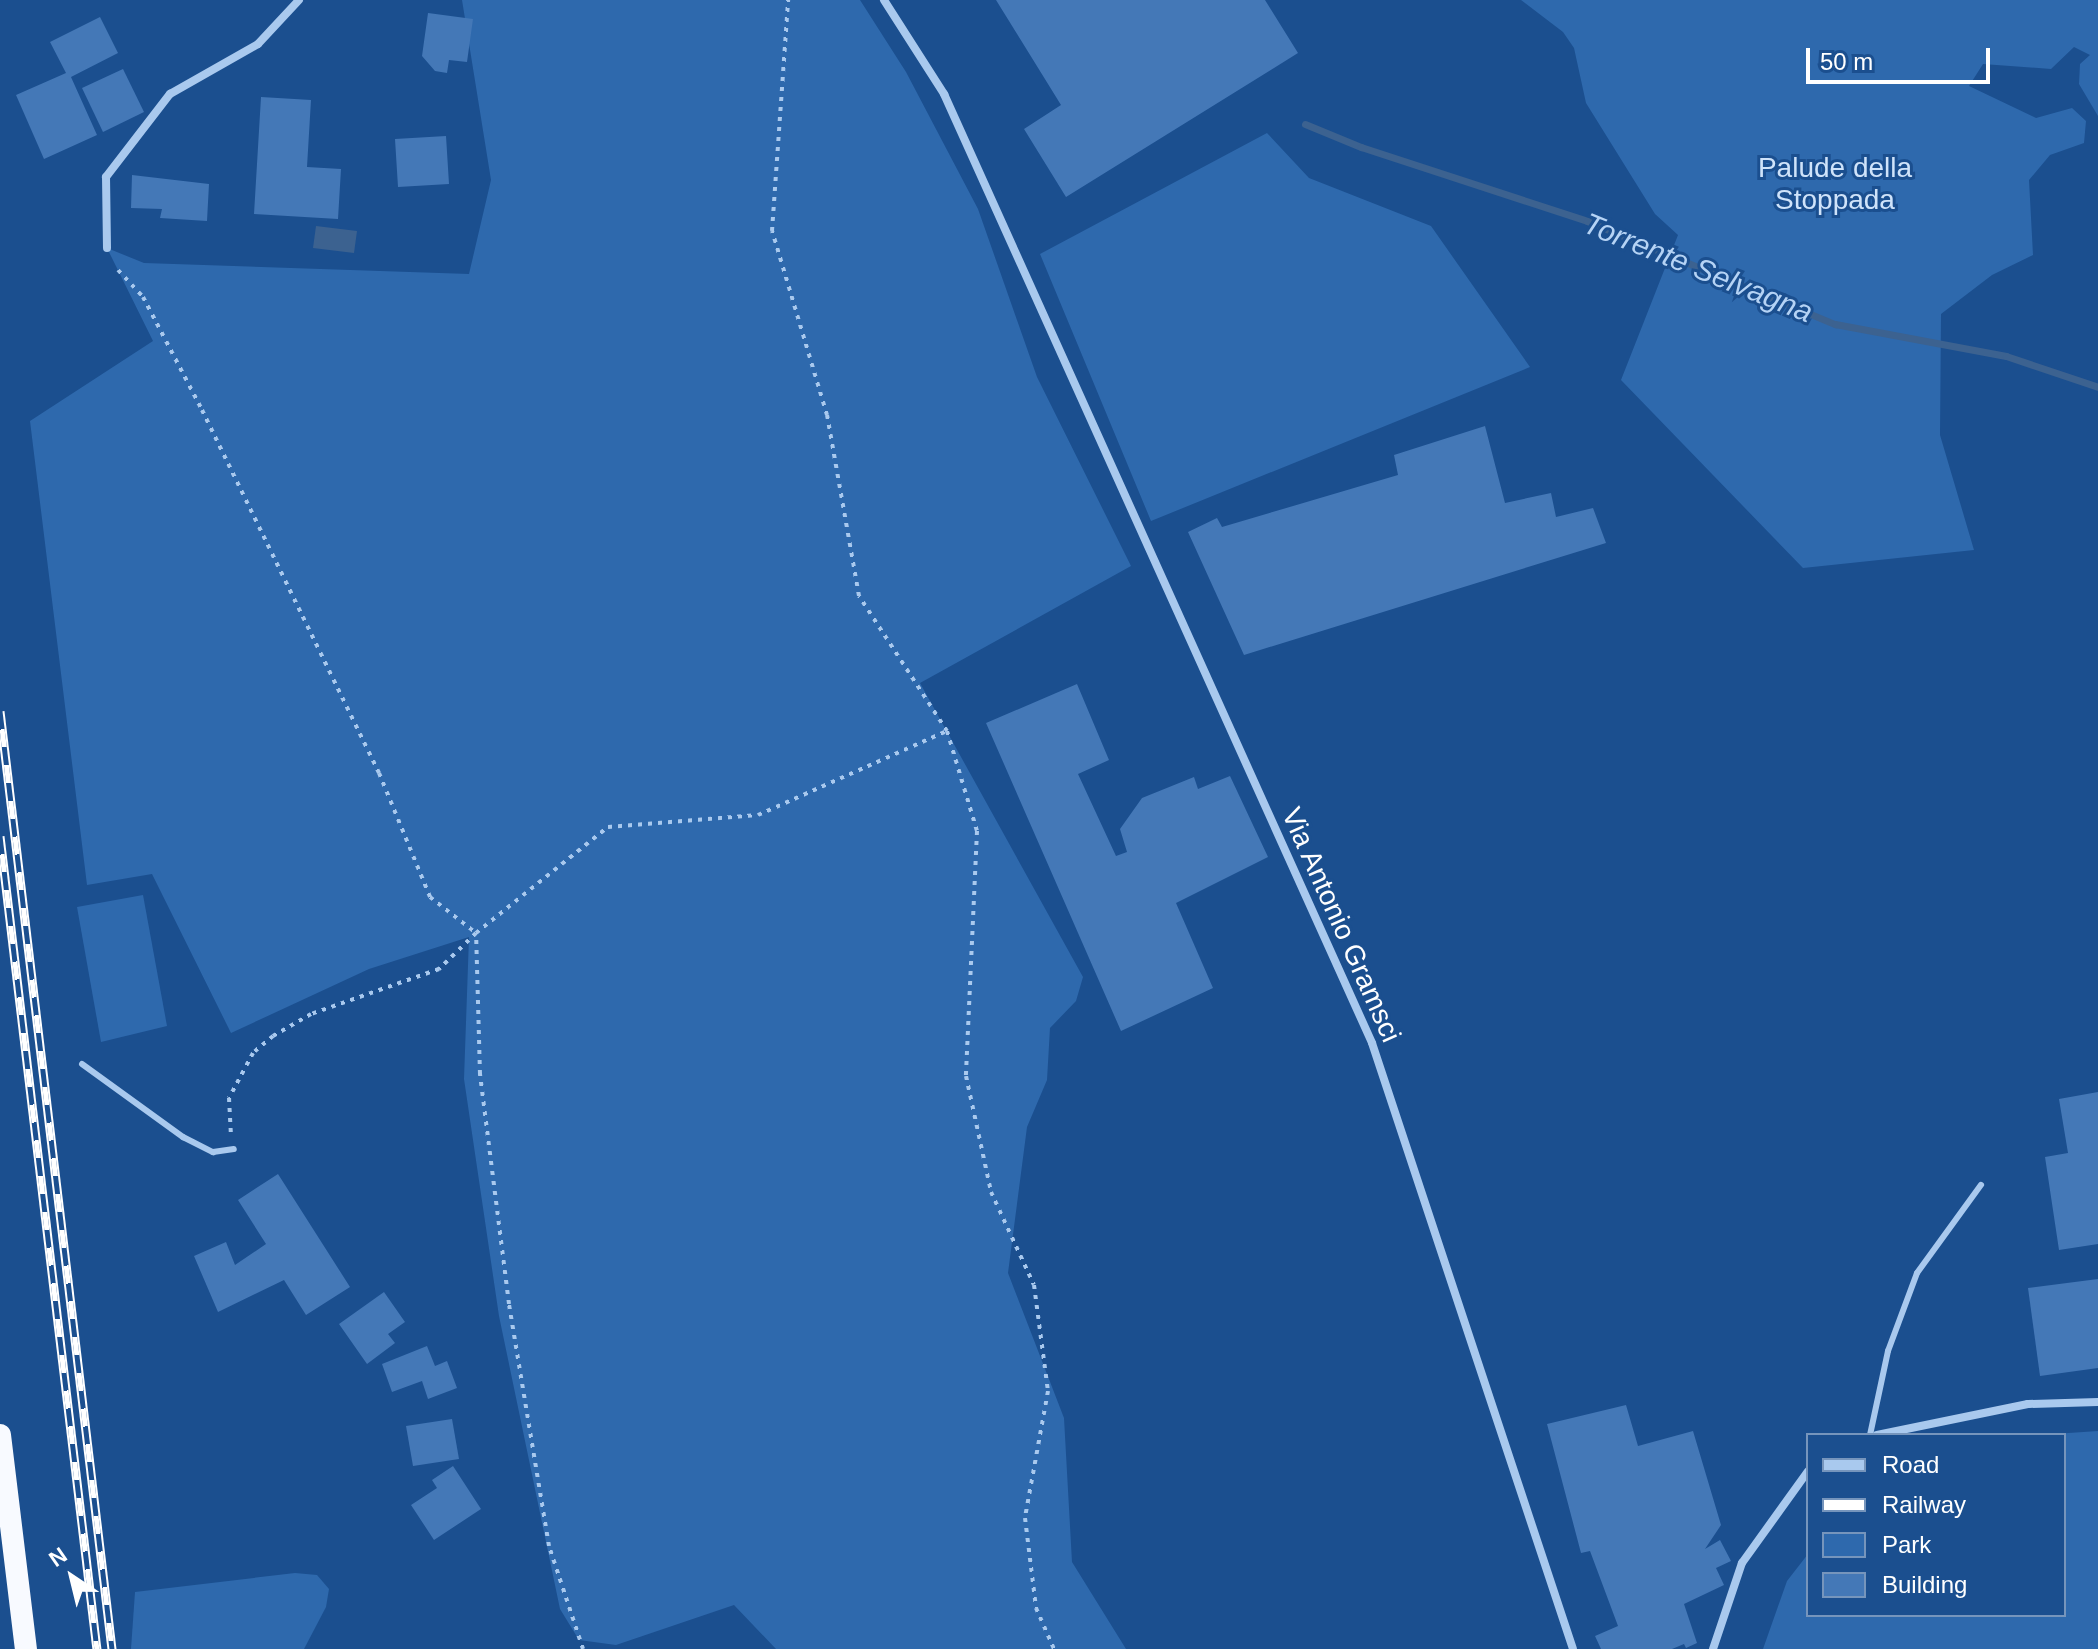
<!DOCTYPE html>
<html>
<head>
<meta charset="utf-8">
<style>
	body { margin:0 }
	#map { position:relative; width:2098px; height:1649px; overflow:hidden; background:#1b4f8f; font-family:Helvetica,sans-serif }
	div>[style] { position:absolute }
	[style*='--x'] { left:calc(var(--x)*1px); top:calc(var(--y)*1px); width:calc(var(--w)*1px); rotate:calc(var(--a)*1deg) }
	.green>* { inset:0; background:#2e69ad }
	.water>* { inset:0; background:#3c6290 }
	.stream>* { height:7px; margin:-3.5px; padding:0 3.5px; transform-origin:3.5px; border-radius:3.5px; background:#3c6290 }
	.building>* { inset:0; background:#4478b7 }
	.path>* { height:4px; margin-top:-2px; transform-origin:0; background:repeating-linear-gradient(90deg,#a9c9ee 0 4px,transparent 0 10px) }
	.service>* { height:6px; margin:-3px; padding:0 3px; transform-origin:3px; border-radius:3px; background:#a9c9ee }
	.minor>* { height:8px; margin:-4px; padding:0 4px; transform-origin:4px; border-radius:4px; background:#a9c9ee }
	.trunk>* { height:22px; margin:-11px; padding:0 11px; transform-origin:11px; border-radius:11px; background:#f8faff }
	.rail>* { height:9px; margin-top:-4.5px; transform-origin:0; background:repeating-linear-gradient(90deg,#1b4f8f 0 18px,#fff 0 36px); box-sizing:border-box; border-block:2px solid #fff }
	span { translate:-50% -50%; white-space:nowrap; text-align:center; line-height:1.15; -webkit-text-stroke:6px #1b4f8f; paint-order:stroke }
	.park-label { font-size:28px; color:#cfe3fa }
	.street-label { font-size:28px; color:#fff }
	.water-label { font-size:30px; color:#b5d3f5; font-style:italic }
	.legend { position:absolute; left:1806px; top:1433px; width:260px; height:184px; box-sizing:border-box; background:#1b4f8f; border:2px solid #7695bc; margin:0; padding:10px 14px; list-style:none; font-size:24px; color:#fff }
	.legend li { display:flex; align-items:center; gap:16px; height:40px }
	.legend b { width:40px; border:2px solid #7695bc }
	.north { position:absolute; left:32px; top:1537px; width:80px; height:80px; -webkit-text-stroke:6px #1b4f8f; paint-order:stroke; rotate:325deg; font-size:22px; font-weight:700; line-height:32px; text-align:center; color:#fff }
	.north::after { content:''; display:block; margin:auto; width:28px; height:36px; background:#fff; clip-path:polygon(50% 0,100% 100%,50% 72%,0 100%) }
	.scale { position:absolute; left:1806px; top:48px; width:184px; height:36px; box-sizing:border-box; border:4px solid #fff; border-top:0; padding-left:10px; font-size:24px; line-height:28px; white-space:nowrap; color:#fff; -webkit-text-stroke:6px #1b4f8f; paint-order:stroke }
</style>
</head>
<body>
<div id="map">
	<div class="green">
		<div style="clip-path:polygon(462px 0,860px 0,906px 72px,978px 209px,1037px 377px,1131px 566px,920px 683px,1083px 977px,1076px 1001px,1050px 1028px,1047px 1080px,1027px 1127px,1008px 1273px,1064px 1418px,1072px 1562px,1126px 1649px,776px 1649px,734px 1605px,616px 1645px,579px 1640px,560px 1609px,499px 1316px,464px 1079px,469px 937px,369px 969px,231px 1033px,152px 874px,87px 885px,30px 421px,153px 341px,107px 248px,144px 263px,469px 274px,491px 180px)"></div>
		<div style="clip-path:polygon(1521px 0,2098px 0,2098px 116px,2079px 84px,2080px 64px,2090px 55px,2074px 47px,2051px 69px,1983px 64px,1969px 86px,2036px 118px,2072px 108px,2086px 121px,2084px 143px,2050px 155px,2029px 180px,2033px 255px,1992px 275px,1941px 314px,1940px 435px,1974px 550px,1803px 568px,1621px 380px,1678px 235px,1655px 214px,1586px 103px,1574px 48px,1563px 32px)"></div>
		<div style="clip-path:polygon(1267px 133px,1309px 178px,1431px 226px,1530px 367px,1151px 521px,1040px 254px)"></div>
		<div style="clip-path:polygon(143px 895px,167px 1026px,101px 1042px,77px 907px)"></div>
		<div style="clip-path:polygon(2098px 1431px,2098px 1649px,1763px 1649px,1787px 1581px,1808px 1554px,1808px 1615px,2064px 1615px,2064px 1435px,2039px 1435px)"></div>
		<div style="clip-path:polygon(295px 1573px,317px 1575px,329px 1589px,326px 1607px,304px 1649px,131px 1649px,135px 1592px)"></div>
	</div>
	<div class="water">
		<div style="clip-path:polygon(316px 226px,357px 231px,354px 253px,313px 248px)"></div>
	</div>
	<div class="stream">
		<div style="--x:1305;--y:124;--w:61;--a:22.3"></div>
		<div style="--x:1361;--y:147;--w:238;--a:18.1"></div>
		<div style="--x:1587;--y:221;--w:269;--a:22.6"></div>
		<div style="--x:1835;--y:324;--w:174;--a:10.6"></div>
		<div style="--x:2006;--y:356;--w:97;--a:18.6"></div>
	</div>
	<div class="building">
		<div style="clip-path:polygon(996px 0,1265px 0,1298px 53px,1066px 197px,1024px 129px,1061px 105px)"></div>
		<div style="clip-path:polygon(428px 13px,473px 19px,467px 62px,449px 60px,447px 73px,435px 71px,422px 56px)"></div>
		<div style="clip-path:polygon(100px 17px,118px 53px,71px 77px,97px 135px,44px 159px,16px 95px,66px 73px,50px 42px)"></div>
		<div style="clip-path:polygon(123px 69px,144px 112px,103px 132px,82px 88px)"></div>
		<div style="clip-path:polygon(261px 97px,311px 100px,307px 167px,341px 169px,338px 219px,254px 214px)"></div>
		<div style="clip-path:polygon(446px 136px,449px 184px,398px 187px,395px 139px)"></div>
		<div style="clip-path:polygon(132px 175px,209px 184px,207px 221px,160px 218px,162px 209px,131px 208px)"></div>
		<div style="clip-path:polygon(1485px 426px,1505px 503px,1551px 493px,1556px 517px,1593px 508px,1606px 543px,1244px 655px,1188px 532px,1217px 518px,1222px 527px,1398px 475px,1394px 455px)"></div>
		<div style="clip-path:polygon(1077px 684px,1109px 760px,1078px 774px,1116px 856px,1127px 852px,1120px 829px,1142px 798px,1194px 777px,1198px 789px,1230px 776px,1268px 857px,1176px 903px,1213px 988px,1121px 1031px,986px 723px)"></div>
		<div style="clip-path:polygon(2098px 1092px,2098px 1244px,2059px 1250px,2045px 1157px,2068px 1153px,2059px 1099px)"></div>
		<div style="clip-path:polygon(278px 1174px,350px 1287px,306px 1315px,284px 1280px,218px 1312px,194px 1256px,226px 1242px,235px 1265px,266px 1244px,238px 1200px)"></div>
		<div style="clip-path:polygon(2098px 1279px,2098px 1368px,2040px 1376px,2028px 1288px)"></div>
		<div style="clip-path:polygon(384px 1292px,405px 1322px,388px 1334px,395px 1343px,367px 1364px,339px 1324px)"></div>
		<div style="clip-path:polygon(427px 1346px,435px 1366px,447px 1361px,457px 1388px,428px 1399px,422px 1381px,392px 1392px,382px 1364px)"></div>
		<div style="clip-path:polygon(1626px 1405px,1638px 1446px,1693px 1431px,1721px 1525px,1705px 1549px,1720px 1540px,1731px 1561px,1716px 1568px,1724px 1585px,1684px 1604px,1697px 1643px,1686px 1648px,1684px 1644px,1672px 1649px,1601px 1649px,1595px 1636px,1618px 1626px,1590px 1551px,1581px 1553px,1547px 1424px)"></div>
		<div style="clip-path:polygon(452px 1419px,459px 1459px,413px 1466px,406px 1426px)"></div>
		<div style="clip-path:polygon(453px 1466px,481px 1509px,434px 1540px,411px 1505px,437px 1488px,432px 1480px)"></div>
	</div>
	<div class="path">
		<div style="--x:118;--y:270;--w:37;--a:47"></div>
		<div style="--x:143;--y:297;--w:127;--a:62.4"></div>
		<div style="--x:202;--y:410;--w:404;--a:64"></div>
		<div style="--x:379;--y:773;--w:134;--a:67.6"></div>
		<div style="--x:430;--y:897;--w:58;--a:38"></div>
		<div style="--x:476;--y:933;--w:52;--a:135.8"></div>
		<div style="--x:439;--y:969;--w:136;--a:160.6"></div>
		<div style="--x:311;--y:1014;--w:44;--a:149.9"></div>
		<div style="--x:273;--y:1036;--w:26;--a:140"></div>
		<div style="--x:253;--y:1053;--w:51;--a:118.1"></div>
		<div style="--x:229;--y:1098;--w:36;--a:87"></div>
		<div style="--x:947;--y:731;--w:104;--a:73.3"></div>
		<div style="--x:977;--y:831;--w:245;--a:92.6"></div>
		<div style="--x:966;--y:1076;--w:119;--a:77.8"></div>
		<div style="--x:991;--y:1192;--w:102;--a:65.2"></div>
		<div style="--x:1034;--y:1285;--w:107;--a:82.5"></div>
		<div style="--x:1048;--y:1391;--w:129;--a:100.3"></div>
		<div style="--x:1025;--y:1518;--w:91;--a:83"></div>
		<div style="--x:1036;--y:1608;--w:45;--a:66.3"></div>
		<div style="--x:583;--y:1649;--w:108;--a:-108.3"></div>
		<div style="--x:549;--y:1546;--w:245;--a:-99.4"></div>
		<div style="--x:509;--y:1304;--w:232;--a:-97.2"></div>
		<div style="--x:480;--y:1074;--w:141;--a:-91.6"></div>
		<div style="--x:476;--y:933;--w:169;--a:-38.8"></div>
		<div style="--x:608;--y:827;--w:150;--a:-4.6"></div>
		<div style="--x:758;--y:815;--w:207;--a:-24"></div>
		<div style="--x:947;--y:731;--w:161;--a:-123.1"></div>
		<div style="--x:859;--y:596;--w:184;--a:-100"></div>
		<div style="--x:827;--y:415;--w:192;--a:-106.6"></div>
		<div style="--x:772;--y:231;--w:232;--a:-86"></div>
	</div>
	<div class="service">
		<div style="--x:82;--y:1064;--w:125;--a:35.9"></div>
		<div style="--x:183;--y:1137;--w:34;--a:27"></div>
		<div style="--x:213;--y:1152;--w:21;--a:-8"></div>
		<div style="--x:1870;--y:1435;--w:86;--a:-77.9"></div>
		<div style="--x:1888;--y:1351;--w:83;--a:-69.6"></div>
		<div style="--x:1917;--y:1273;--w:109;--a:-54"></div>
	</div>
	<div class="minor">
		<div style="--x:884;--y:0;--w:112;--a:57.4"></div>
		<div style="--x:944;--y:94;--w:1041;--a:65.72"></div>
		<div style="--x:1372;--y:1043;--w:638;--a:71.65"></div>
		<div style="--x:107;--y:248;--w:71;--a:-90.8"></div>
		<div style="--x:106;--y:177;--w:105;--a:-52.4"></div>
		<div style="--x:170;--y:94;--w:101;--a:-29.6"></div>
		<div style="--x:258;--y:44;--w:60;--a:-47"></div>
		<div style="--x:1877;--y:1435;--w:154;--a:-11.6"></div>
		<div style="--x:2028;--y:1404;--w:70;--a:-1.6"></div>
		<div style="--x:1713;--y:1649;--w:91;--a:-71.4"></div>
		<div style="--x:1742;--y:1563;--w:113;--a:-54.3"></div>
	</div>
	<div class="trunk">
		<div style="--x:0;--y:1435;--w:216;--a:83.1"></div>
	</div>
	<div class="rail">
		<div style="--x:0;--y:711;--w:945;--a:83.19"></div>
		<div style="--x:0;--y:836;--w:819;--a:83.2"></div>
	</div>
	<div class="park-label">
		<span style="left:1835px;top:184px">Palude della<br>Stoppada</span>
	</div>
	<div class="street-label">
		<span style="left:1341px;top:925px;rotate:66deg">Via Antonio Gramsci</span>
	</div>
	<div class="water-label">
		<span style="left:1698px;top:268px;rotate:22deg">Torrente Selvagna</span>
	</div>
	<ul class="legend">
	<li><b style="height:10px;background:#a9c9ee"></b>Road</li>
	<li><b style="height:10px;background:#fff"></b>Railway</li>
	<li><b style="height:22px;background:#2e69ad"></b>Park</li>
	<li><b style="height:22px;background:#4478b7"></b>Building</li>
	</ul>
	<div class="north">N</div>
	<div class="scale">50 m</div>
</div>
</body>
</html>
